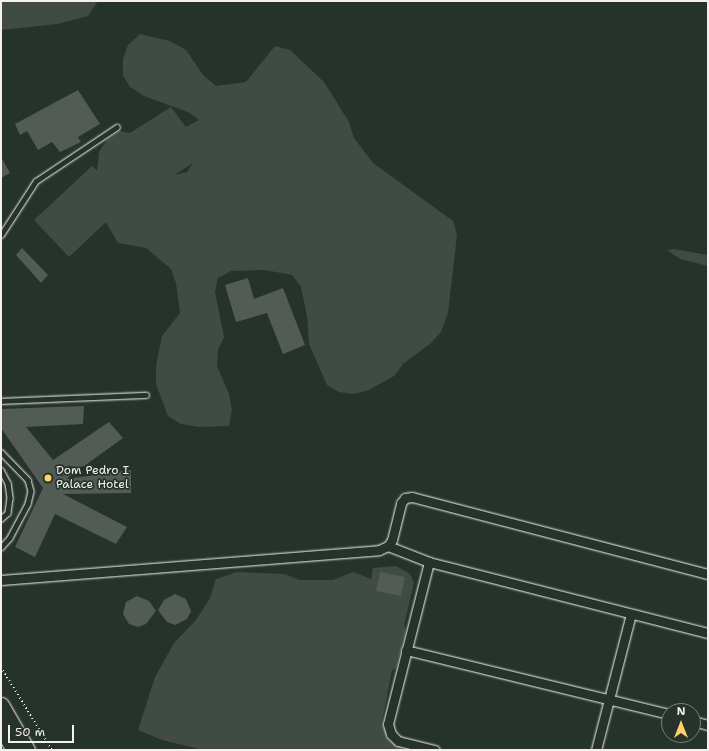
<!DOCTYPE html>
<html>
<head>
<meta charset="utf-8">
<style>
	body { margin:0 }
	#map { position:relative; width:709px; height:751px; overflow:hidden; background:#26332d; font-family:"Shantell Sans",sans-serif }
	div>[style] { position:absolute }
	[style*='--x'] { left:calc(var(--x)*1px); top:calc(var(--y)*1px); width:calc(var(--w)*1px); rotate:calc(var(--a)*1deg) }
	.green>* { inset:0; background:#414b45 }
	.building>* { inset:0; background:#525c55 }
	.path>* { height:1.5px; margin-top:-0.75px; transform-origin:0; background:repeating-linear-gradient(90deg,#f4f1e8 0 1px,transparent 0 4px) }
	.roads { filter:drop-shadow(0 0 1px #f4f1e8) drop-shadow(0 0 1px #f4f1e8) }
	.lane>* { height:4.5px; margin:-2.25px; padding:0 2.25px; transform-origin:2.25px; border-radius:2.25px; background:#26332d }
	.street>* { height:9px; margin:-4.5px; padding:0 4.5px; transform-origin:4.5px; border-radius:4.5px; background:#26332d }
	.primary>* { height:15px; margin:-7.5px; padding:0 7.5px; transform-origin:7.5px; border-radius:7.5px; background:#26332d }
	.dots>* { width:11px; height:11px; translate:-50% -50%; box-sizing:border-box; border:2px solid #26332d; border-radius:50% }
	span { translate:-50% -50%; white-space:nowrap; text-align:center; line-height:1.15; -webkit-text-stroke:3.5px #26332d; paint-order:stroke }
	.poi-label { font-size:12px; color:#f4f1e8 }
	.left { translate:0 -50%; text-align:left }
	.frame { position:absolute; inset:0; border:2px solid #f4f1e8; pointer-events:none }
	.north { position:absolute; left:661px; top:703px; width:40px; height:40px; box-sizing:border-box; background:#26332d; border:1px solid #787f78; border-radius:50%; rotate:0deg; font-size:11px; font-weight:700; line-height:16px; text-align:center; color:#f4f1e8 }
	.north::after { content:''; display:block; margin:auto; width:14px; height:18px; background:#ffd166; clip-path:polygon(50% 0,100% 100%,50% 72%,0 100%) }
	.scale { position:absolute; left:8px; top:725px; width:66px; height:18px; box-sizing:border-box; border:2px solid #f4f1e8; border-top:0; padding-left:5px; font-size:12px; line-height:14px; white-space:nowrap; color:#f4f1e8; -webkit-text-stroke:3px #26332d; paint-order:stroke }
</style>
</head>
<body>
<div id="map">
	<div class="green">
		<div style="clip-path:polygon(1px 1px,98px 1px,88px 16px,57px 24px,1px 30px)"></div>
		<div style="clip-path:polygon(evenodd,140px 34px,170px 41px,186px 50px,203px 75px,216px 86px,246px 82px,275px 46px,290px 50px,324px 82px,349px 122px,354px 138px,373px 163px,453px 221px,457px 235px,448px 313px,441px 332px,431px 343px,403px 364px,394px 376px,369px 390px,354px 394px,339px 392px,327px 385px,309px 344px,307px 316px,301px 287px,292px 275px,265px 270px,231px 271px,218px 278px,215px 292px,224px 337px,218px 350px,217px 366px,229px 394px,232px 410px,229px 426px,199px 427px,181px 424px,168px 416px,156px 384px,156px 366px,162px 336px,180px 313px,176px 283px,171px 269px,146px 248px,118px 243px,106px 222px,69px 257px,34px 220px,92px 166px,97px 171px,99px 152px,107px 140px,119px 131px,130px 133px,171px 107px,186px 127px,199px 120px,188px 112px,144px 96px,130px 87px,123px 75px,123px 59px,128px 45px,140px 34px,193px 163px,187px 172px,174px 175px,193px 163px)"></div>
		<div style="clip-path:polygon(674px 249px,708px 255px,708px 266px,680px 259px,667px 250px)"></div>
		<div style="clip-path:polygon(396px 566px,410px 574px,414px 583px,404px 625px,406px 630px,396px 668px,392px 670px,382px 721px,388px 740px,404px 750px,203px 750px,162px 740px,138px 730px,155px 677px,174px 643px,196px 620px,210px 598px,216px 579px,237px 572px,284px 574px,300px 580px,333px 580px,353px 572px,371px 579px,373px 568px)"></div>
	</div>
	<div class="building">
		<div style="clip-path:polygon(78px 90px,100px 124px,78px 137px,81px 142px,60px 152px,52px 142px,38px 150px,27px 131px,20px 135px,15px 124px)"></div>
		<div style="clip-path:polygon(1px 157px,10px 173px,1px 178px)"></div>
		<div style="clip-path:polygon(22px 248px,48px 275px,41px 283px,16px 255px)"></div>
		<div style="clip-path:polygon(248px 278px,254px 299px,283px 288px,305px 345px,283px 354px,267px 313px,236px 322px,225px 285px)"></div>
		<div style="clip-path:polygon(84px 406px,83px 424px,26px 427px,53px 460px,109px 422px,123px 438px,66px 479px,131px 470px,131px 493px,63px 494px,127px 527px,116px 544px,55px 514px,35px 557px,15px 547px,43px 488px,1px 428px,1px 409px)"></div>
		<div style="clip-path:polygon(380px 572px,405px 577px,401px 596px,376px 591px)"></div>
		<div style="clip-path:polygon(175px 594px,186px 599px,191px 611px,187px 619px,175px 625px,167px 622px,158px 610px,164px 600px)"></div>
		<div style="clip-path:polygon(137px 596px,149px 601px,156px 611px,146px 624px,138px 627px,129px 624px,123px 614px,126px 602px)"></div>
	</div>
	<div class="path">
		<div style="--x:1;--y:667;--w:97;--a:58.4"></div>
	</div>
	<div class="roads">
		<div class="lane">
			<div style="--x:1;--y:235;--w:64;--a:-57.1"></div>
			<div style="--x:36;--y:181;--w:97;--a:-33.7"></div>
			<div style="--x:1;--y:401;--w:145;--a:-2.4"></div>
			<div style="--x:1;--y:452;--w:39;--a:46"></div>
			<div style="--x:28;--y:480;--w:11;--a:75"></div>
			<div style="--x:31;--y:491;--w:13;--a:103"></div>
			<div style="--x:28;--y:504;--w:38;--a:118"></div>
			<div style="--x:10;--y:538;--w:13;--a:132"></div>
			<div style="--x:1;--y:470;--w:15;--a:62"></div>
			<div style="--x:8;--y:483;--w:15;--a:82"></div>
			<div style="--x:10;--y:498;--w:15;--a:98"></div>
			<div style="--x:8;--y:513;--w:9;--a:139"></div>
		</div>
		<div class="street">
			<div style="--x:388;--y:546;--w:44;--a:21.3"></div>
			<div style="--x:429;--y:562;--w:288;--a:14.3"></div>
			<div style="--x:429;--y:562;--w:167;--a:104.2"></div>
			<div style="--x:388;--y:724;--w:10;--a:73"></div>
			<div style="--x:391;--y:734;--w:10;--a:45"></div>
			<div style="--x:398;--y:741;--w:38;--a:14"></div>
			<div style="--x:1;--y:580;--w:379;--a:-4.5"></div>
			<div style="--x:379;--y:550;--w:10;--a:-24"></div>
			<div style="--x:388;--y:546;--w:7;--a:-56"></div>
			<div style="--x:392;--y:540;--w:38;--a:-76"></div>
			<div style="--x:401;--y:503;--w:6;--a:-51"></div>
			<div style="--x:405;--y:498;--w:7;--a:-8"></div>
			<div style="--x:412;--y:497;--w:306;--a:14.6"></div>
			<div style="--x:406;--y:650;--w:271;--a:13.7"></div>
			<div style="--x:693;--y:721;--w:16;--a:15"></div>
			<div style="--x:596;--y:750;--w:140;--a:-75.6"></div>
		</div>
		<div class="primary">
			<div style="--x:1;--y:705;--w:52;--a:60"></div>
			<div style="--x:1;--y:728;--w:26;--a:59"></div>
		</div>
	</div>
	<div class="dots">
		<div style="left:48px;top:478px;background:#ffd166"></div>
	</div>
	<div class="poi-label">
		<span class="left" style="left:56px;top:478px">Dom Pedro I<br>Palace Hotel</span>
	</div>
	<div class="frame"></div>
	<div class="north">N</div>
	<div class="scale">50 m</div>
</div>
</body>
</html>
